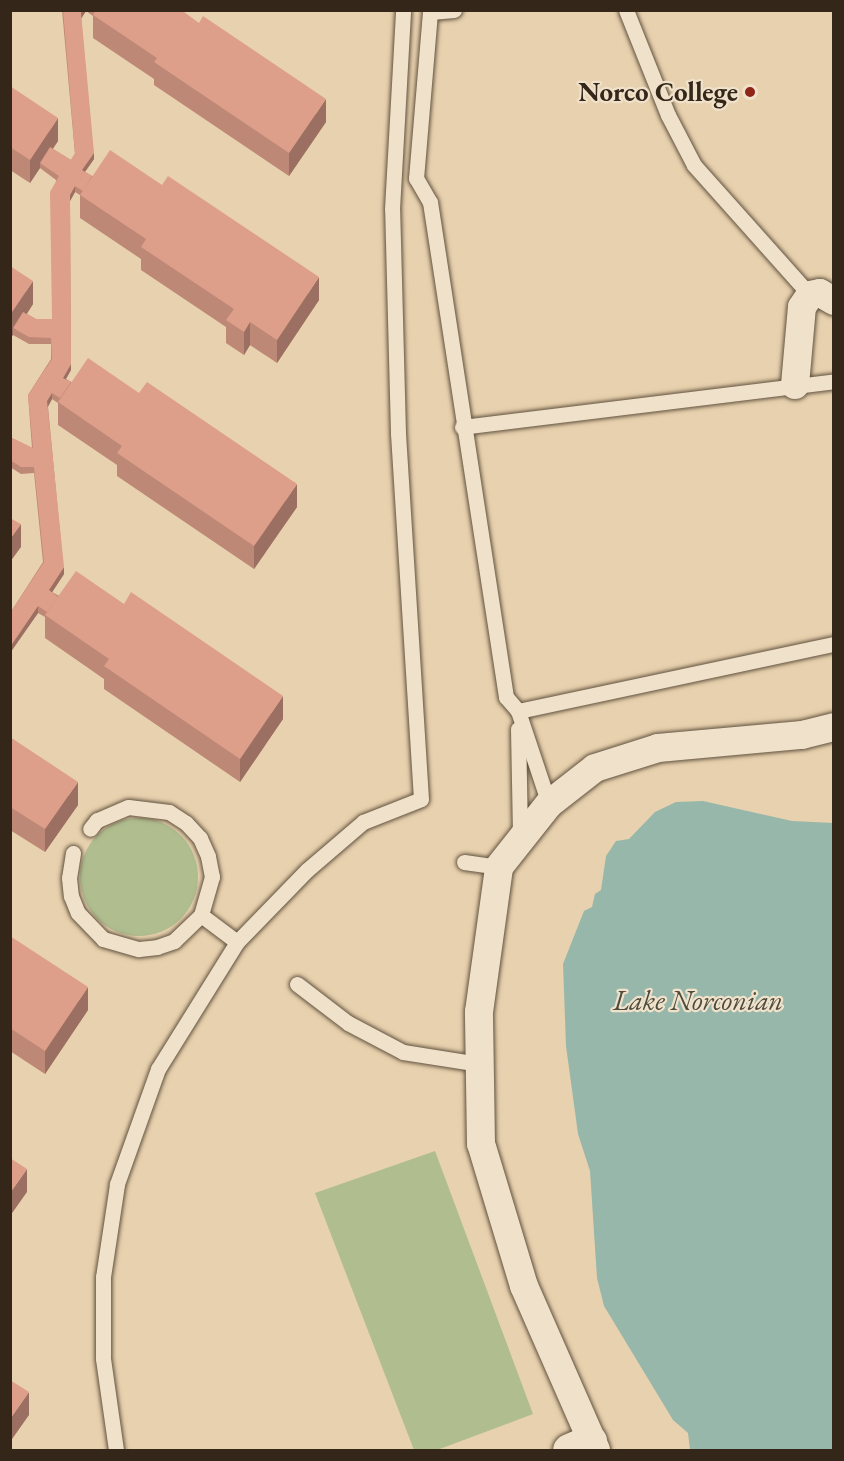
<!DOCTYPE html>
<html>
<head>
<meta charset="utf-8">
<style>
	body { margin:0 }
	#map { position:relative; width:844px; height:1461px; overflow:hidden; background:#e8d1ae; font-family:"EB Garamond",serif }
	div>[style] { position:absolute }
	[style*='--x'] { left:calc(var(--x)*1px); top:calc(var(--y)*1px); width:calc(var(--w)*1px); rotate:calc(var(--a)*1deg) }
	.green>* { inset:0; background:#b0bd8f }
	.round { border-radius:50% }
	.water>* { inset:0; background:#97b7aa }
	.roads { filter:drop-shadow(0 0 2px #61523f) drop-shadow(0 0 2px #61523f) }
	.lane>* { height:15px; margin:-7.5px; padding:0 7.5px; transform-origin:7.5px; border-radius:7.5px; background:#f0e1ca }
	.street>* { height:28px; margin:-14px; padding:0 14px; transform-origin:14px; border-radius:14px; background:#f0e1ca }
	.secondary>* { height:33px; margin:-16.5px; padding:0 16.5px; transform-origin:16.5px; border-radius:16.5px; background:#f0e1ca }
	.wall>* { inset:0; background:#be8877 }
	.shaded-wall>* { inset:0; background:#9b6f61 }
	.building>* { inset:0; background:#dd9e8a }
	.dots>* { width:16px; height:16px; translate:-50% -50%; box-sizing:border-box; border:3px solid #f0e1ca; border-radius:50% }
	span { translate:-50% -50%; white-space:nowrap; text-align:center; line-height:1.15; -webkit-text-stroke:4.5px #f0e1ca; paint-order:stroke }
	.poi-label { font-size:27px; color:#34271a; font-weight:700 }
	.right { translate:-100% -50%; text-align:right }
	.water-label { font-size:28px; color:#4d4b3e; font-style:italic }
	.frame { position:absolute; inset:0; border:12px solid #34271a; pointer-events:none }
</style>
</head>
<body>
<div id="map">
	<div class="green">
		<div class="round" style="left:80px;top:818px;width:118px;height:118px"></div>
		<div style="clip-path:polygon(435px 1151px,533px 1414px,437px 1450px,414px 1450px,315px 1193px)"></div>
	</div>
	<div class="water">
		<div style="clip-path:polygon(703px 801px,792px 821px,833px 823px,833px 1450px,690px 1450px,688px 1433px,673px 1420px,604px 1306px,597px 1278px,590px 1171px,578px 1134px,566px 1046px,563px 964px,584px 911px,592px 907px,595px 894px,601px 890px,606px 856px,616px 841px,629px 839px,655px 812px,676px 802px)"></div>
	</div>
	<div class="roads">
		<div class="lane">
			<div style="--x:454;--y:10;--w:24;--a:175"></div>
			<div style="--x:430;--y:12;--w:167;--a:94.8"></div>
			<div style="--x:416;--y:178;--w:28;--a:60"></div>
			<div style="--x:430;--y:202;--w:501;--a:81.27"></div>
			<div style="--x:506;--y:697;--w:18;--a:49"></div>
			<div style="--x:518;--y:711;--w:98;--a:71.6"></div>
			<div style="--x:626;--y:10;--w:113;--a:68.2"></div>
			<div style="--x:668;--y:115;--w:56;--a:62.5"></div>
			<div style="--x:694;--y:165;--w:174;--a:48.3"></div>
			<div style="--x:462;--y:427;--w:375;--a:-7"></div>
			<div style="--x:518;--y:711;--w:323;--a:-12"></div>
			<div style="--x:518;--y:729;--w:108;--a:88.9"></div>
			<div style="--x:73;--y:853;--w:25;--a:99"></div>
			<div style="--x:69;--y:878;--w:18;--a:84"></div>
			<div style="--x:71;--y:896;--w:18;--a:68"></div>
			<div style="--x:78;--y:913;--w:36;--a:46"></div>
			<div style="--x:103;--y:939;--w:37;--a:16"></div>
			<div style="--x:139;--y:949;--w:18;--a:-6"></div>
			<div style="--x:157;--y:947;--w:18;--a:-19"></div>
			<div style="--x:174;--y:941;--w:37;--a:-44"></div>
			<div style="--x:201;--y:915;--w:40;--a:-74"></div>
			<div style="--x:212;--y:877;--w:21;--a:-101"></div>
			<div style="--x:208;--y:856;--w:20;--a:-114"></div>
			<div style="--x:200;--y:838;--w:21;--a:-133"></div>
			<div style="--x:186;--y:823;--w:20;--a:-147"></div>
			<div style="--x:169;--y:812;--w:41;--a:-173"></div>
			<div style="--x:128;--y:807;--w:34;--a:157"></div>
			<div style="--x:97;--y:820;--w:11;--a:128"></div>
			<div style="--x:464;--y:862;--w:35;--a:8"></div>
			<div style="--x:237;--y:942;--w:100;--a:-45.8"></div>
			<div style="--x:307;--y:870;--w:74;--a:-40.6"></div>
			<div style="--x:363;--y:822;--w:62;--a:-21.6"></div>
			<div style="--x:421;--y:799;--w:367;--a:-93.6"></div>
			<div style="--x:398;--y:433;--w:224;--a:-91.5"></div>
			<div style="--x:392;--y:209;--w:199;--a:-86.8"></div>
			<div style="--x:297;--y:984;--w:64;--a:37.4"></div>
			<div style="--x:348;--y:1023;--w:62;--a:27.8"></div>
			<div style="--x:403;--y:1052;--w:78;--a:8.9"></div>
			<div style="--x:116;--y:1450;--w:92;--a:-98.1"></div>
			<div style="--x:103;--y:1359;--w:82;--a:-90"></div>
			<div style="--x:103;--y:1277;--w:94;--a:-81.4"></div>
			<div style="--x:117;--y:1184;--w:122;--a:-70.4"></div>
			<div style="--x:158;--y:1069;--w:150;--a:-58.1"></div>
			<div style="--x:237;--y:942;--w:45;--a:-143.1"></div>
		</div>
		<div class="street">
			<div style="--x:795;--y:385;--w:78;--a:-84.9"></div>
			<div style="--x:802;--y:307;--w:14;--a:-56"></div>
			<div style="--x:810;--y:295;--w:10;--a:-11"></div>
			<div style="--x:820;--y:293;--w:16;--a:30"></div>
			<div style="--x:596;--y:1450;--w:179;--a:-113.7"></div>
			<div style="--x:524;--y:1286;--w:148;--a:-106.8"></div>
			<div style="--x:481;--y:1144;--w:132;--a:-90.9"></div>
			<div style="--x:479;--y:1012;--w:146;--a:-82.1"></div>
			<div style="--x:499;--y:867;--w:80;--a:-51.6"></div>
			<div style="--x:549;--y:804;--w:58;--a:-38"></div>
			<div style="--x:595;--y:768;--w:66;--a:-17.6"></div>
			<div style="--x:658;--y:748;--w:145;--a:-5.2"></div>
			<div style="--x:802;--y:735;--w:33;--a:-14"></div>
		</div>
		<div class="secondary">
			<div style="--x:569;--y:1450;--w:23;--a:-23"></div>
		</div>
	</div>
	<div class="wall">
		<div style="clip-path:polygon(62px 10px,181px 10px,326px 122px,289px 176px,154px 85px,154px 79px,93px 38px,93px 16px,86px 11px,81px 18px,94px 159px,85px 172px,319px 300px,277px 363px,250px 345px,244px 355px,226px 343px,226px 327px,141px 270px,141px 259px,80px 218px,80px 195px,75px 192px,70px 201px,71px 370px,66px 379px,297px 507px,254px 569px,117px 476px,117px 465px,58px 425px,58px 403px,52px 399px,48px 407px,64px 574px,52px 592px,283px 719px,240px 782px,104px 689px,104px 679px,45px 638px,45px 617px,38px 613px,10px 653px,10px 609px,12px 610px,43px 562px,34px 473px,21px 474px,10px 467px,10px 437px,32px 448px,28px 395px,51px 359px,51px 344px,29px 344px,13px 335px,10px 338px,10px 266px,33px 304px,27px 314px,36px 319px,52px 319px,56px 180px,40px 168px,30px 183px,10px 170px,10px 86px,58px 141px,53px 149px,71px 160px,75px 154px)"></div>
		<div style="clip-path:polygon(10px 737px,78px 805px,45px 852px,10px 830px)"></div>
		<div style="clip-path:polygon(10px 936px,88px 1010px,45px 1074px,10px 1051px)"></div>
	</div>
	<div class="shaded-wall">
		<div style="clip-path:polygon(82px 10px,86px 11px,81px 19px,81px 13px)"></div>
		<div style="clip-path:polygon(326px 99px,326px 122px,289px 176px,289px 153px)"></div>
		<div style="clip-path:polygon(58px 118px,58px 141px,42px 164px,40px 163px,40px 168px,30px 183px,30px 160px)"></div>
		<div style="clip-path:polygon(94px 153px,94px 159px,82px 176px,82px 170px)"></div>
		<div style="clip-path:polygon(75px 186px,75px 192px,70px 201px,70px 195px)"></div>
		<div style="clip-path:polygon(319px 277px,319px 300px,277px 363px,277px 340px)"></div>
		<div style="clip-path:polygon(33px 281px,33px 304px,16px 330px,13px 328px,13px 335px,10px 338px,10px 315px)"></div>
		<div style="clip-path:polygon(250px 322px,250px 345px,244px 355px,244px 332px)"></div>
		<div style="clip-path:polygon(71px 364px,71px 370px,63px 384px,63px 378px)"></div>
		<div style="clip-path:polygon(52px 393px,52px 399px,47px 408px,47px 401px)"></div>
		<div style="clip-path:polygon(297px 484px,297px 507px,254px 569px,254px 546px)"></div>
		<div style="clip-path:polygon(21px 524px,21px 547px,10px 562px,10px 539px)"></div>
		<div style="clip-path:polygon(64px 567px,64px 574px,49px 597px,49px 590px)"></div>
		<div style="clip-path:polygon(38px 606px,38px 613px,10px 653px,10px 647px)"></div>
		<div style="clip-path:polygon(283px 696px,283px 719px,240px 782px,240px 759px)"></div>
		<div style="clip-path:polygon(78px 782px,78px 805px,45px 852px,45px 829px)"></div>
		<div style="clip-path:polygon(88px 987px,88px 1010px,45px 1074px,45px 1051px)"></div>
		<div style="clip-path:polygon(27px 1169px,27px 1192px,10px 1216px,10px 1193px)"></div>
		<div style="clip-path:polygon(29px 1392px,29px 1415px,10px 1442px,10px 1419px)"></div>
	</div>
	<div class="building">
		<div style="clip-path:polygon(63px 10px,82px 10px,81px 13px,94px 153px,82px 170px,92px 176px,83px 191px,75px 186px,70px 195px,71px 364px,63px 378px,71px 382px,60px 398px,52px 393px,47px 401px,64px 567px,49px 590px,58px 597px,47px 612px,38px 606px,10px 647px,10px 609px,12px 610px,44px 562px,34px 467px,21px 467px,10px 460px,10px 437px,33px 448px,28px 395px,52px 359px,51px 338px,29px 337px,13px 328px,23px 312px,36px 319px,52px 319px,50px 192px,59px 176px,40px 163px,50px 147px,71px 160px,75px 153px)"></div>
		<div style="clip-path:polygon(96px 10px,181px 10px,199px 23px,203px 16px,326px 99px,289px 153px,154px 62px,157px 58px,93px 15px)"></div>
		<div style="clip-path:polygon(10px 86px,58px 118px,30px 160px,10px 147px)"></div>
		<div style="clip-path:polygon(110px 150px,162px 185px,168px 176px,319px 277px,277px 340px,250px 322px,244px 332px,226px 320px,234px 309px,141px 247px,146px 239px,80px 195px)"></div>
		<div style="clip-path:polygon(10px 266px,33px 281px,10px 315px)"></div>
		<div style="clip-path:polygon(88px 358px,139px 393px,147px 382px,297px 484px,254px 546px,117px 453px,122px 446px,58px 402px)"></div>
		<div style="clip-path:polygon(10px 518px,21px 524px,10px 539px)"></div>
		<div style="clip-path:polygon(76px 571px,124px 604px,131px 592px,283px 696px,240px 759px,104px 666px,109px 659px,45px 615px)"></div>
		<div style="clip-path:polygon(10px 737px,78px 782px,45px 829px,10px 807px)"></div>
		<div style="clip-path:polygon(10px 936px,88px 987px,45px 1051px,10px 1028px)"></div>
		<div style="clip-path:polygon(10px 1158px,27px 1169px,10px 1193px)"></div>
		<div style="clip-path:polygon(10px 1380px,29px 1392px,10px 1419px)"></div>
	</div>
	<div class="dots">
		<div style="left:750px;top:92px;background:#8f2418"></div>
	</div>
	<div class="poi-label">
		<span class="right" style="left:738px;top:92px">Norco College</span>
	</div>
	<div class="water-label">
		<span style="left:698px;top:1000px">Lake Norconian</span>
	</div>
	<div class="frame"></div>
</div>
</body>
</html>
